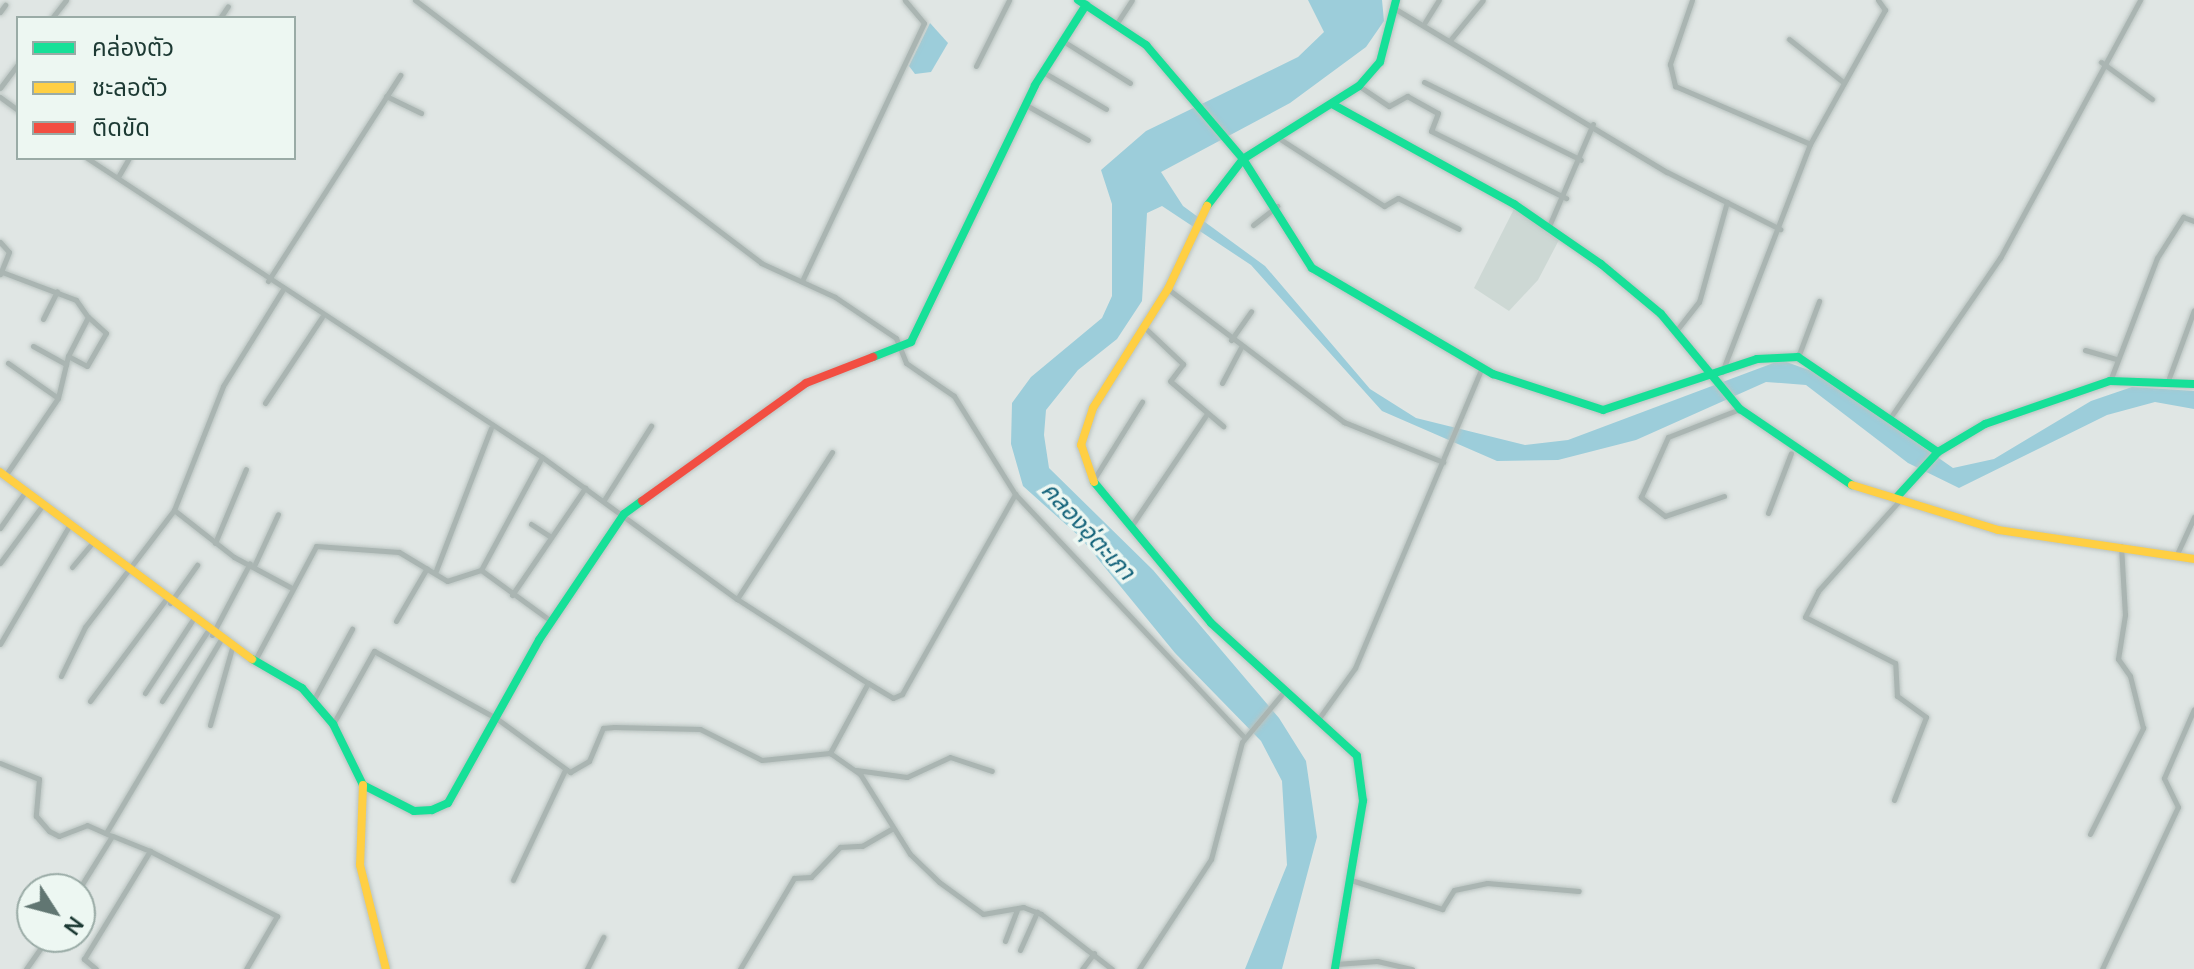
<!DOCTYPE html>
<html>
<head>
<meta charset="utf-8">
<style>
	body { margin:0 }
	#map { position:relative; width:2194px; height:969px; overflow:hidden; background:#e0e6e4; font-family:Manrope,"Noto Sans Thai",sans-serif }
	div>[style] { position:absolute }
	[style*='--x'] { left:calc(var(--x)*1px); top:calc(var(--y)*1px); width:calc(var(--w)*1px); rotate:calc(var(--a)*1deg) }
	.built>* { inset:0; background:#cdd8d4 }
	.water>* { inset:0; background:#9ccdda }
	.roads { filter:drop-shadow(0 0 2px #b9c3c0) drop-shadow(0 0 2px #b9c3c0) }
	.street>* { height:5px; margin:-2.5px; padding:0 2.5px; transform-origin:2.5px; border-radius:2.5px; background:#aab5b2 }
	.fast>* { height:8px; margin:-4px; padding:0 4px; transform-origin:4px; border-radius:4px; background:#16e098 }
	.slow>* { height:8px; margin:-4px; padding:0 4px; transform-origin:4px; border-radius:4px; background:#ffcf43 }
	.jam>* { height:8px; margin:-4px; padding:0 4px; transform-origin:4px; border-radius:4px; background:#f24e42 }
	span { translate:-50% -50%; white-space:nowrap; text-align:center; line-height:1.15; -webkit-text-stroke:7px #edf7f2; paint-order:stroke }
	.water-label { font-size:24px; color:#14637a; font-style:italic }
	.legend { position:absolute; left:16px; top:16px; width:280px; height:144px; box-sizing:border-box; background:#edf7f2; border:2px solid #9aaba6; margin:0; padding:10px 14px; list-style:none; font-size:24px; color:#1d3a34 }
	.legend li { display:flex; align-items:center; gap:16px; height:40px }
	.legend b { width:40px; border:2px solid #9aaba6 }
	.north { position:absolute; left:16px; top:873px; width:80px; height:80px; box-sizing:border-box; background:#edf7f2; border:2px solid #9aaba6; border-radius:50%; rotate:126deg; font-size:22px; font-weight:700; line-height:32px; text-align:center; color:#1d3a34 }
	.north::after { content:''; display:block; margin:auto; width:28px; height:36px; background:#617672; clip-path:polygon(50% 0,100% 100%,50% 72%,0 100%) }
</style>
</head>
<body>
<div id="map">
	<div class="built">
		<div style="clip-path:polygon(1514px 209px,1560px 238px,1538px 280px,1509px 311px,1474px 288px)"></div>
	</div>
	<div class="water">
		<div style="clip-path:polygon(1308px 0,1382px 0,1384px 21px,1366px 47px,1290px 103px,1161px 172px,1183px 206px,1265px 266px,1370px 389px,1416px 418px,1525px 445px,1568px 440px,1781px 360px,1817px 373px,1953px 468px,1994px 459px,2091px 401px,2132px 387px,2194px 391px,2194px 409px,2155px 402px,2107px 415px,1959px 488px,1908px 463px,1806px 385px,1781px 383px,1766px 382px,1636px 440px,1558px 460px,1497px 461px,1382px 411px,1251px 265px,1162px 206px,1147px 213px,1142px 301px,1117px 339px,1078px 370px,1046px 410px,1044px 435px,1049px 468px,1153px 570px,1279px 718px,1306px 761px,1317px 837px,1282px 969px,1245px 969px,1287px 865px,1282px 781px,1261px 741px,1175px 653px,1080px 537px,1023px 486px,1011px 444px,1012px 403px,1031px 377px,1102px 318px,1112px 296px,1112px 204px,1101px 170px,1146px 131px,1298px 57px,1324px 32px)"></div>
		<div style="clip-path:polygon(930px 23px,948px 43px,931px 72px,915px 74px,909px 66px)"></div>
	</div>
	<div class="roads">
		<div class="street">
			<div style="--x:415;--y:0;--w:435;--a:37.2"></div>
			<div style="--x:761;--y:263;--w:81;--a:24.7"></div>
			<div style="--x:835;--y:297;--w:73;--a:33.9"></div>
			<div style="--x:896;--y:338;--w:27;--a:68"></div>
			<div style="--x:906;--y:363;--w:58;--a:34.5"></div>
			<div style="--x:954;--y:396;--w:115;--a:58.1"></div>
			<div style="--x:1015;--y:494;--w:335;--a:46.7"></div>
			<div style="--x:1692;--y:0;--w:68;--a:109"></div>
			<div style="--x:1670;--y:64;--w:23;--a:77"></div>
			<div style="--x:1675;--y:86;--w:147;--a:23.2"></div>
			<div style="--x:1397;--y:10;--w:315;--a:31"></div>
			<div style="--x:1667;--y:172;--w:127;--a:26.8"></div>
			<div style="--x:0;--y:12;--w:9;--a:-54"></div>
			<div style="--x:52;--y:18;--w:23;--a:-52"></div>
			<div style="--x:220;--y:18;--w:14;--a:-56"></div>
			<div style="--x:1425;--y:22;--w:26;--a:-58"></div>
			<div style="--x:1117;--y:23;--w:27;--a:-57"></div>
			<div style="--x:1451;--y:39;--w:50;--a:-50.6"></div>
			<div style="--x:1789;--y:39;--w:69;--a:38.5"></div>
			<div style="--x:1063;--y:41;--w:79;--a:32.1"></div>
			<div style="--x:2101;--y:62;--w:63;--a:36"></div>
			<div style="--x:976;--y:66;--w:74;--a:-63.4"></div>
			<div style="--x:1043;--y:72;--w:73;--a:30.4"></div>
			<div style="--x:1424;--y:82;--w:175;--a:26.4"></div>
			<div style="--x:1359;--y:86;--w:36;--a:34"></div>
			<div style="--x:1389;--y:106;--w:21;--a:-29"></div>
			<div style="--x:1407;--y:96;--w:35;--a:29"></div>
			<div style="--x:1438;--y:113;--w:19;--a:111"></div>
			<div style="--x:1431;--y:131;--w:151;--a:26.4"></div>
			<div style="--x:0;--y:88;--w:30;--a:-53"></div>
			<div style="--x:386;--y:96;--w:39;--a:26"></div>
			<div style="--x:0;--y:97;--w:22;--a:36"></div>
			<div style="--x:1026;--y:105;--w:71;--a:29.4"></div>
			<div style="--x:1280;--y:139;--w:124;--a:32.8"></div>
			<div style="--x:1384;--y:206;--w:16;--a:-30"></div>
			<div style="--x:1398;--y:198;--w:68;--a:26.9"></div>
			<div style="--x:87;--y:158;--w:544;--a:33.31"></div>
			<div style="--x:542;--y:457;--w:241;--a:36.1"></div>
			<div style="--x:737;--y:599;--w:175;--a:-57.1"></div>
			<div style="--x:118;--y:177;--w:22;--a:-60"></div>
			<div style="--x:1253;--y:225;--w:31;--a:-38"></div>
			<div style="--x:1549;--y:226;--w:111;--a:-66.7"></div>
			<div style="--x:0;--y:242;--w:13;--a:48"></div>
			<div style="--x:9;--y:252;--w:24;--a:112"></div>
			<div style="--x:2;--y:272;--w:79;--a:20.7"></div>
			<div style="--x:76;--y:300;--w:21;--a:55"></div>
			<div style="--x:88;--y:317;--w:44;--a:117.1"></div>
			<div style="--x:68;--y:356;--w:43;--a:103.4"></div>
			<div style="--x:58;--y:398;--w:94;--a:124.2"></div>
			<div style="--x:268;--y:281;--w:245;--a:-57.3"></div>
			<div style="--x:802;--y:281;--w:285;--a:-64.7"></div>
			<div style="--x:924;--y:23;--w:30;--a:-130"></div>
			<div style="--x:1168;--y:289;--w:221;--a:37.1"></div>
			<div style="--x:1344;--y:422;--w:107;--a:22"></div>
			<div style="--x:43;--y:319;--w:31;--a:-63"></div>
			<div style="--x:1144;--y:327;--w:54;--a:43.5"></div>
			<div style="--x:1183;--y:364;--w:21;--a:127"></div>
			<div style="--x:1170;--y:381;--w:70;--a:40.3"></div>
			<div style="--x:1676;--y:331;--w:37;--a:-52"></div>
			<div style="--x:1699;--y:302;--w:104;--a:-74.4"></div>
			<div style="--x:1231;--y:340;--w:35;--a:-55"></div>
			<div style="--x:33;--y:346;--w:38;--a:29"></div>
			<div style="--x:2085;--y:350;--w:33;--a:16"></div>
			<div style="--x:68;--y:356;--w:21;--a:28"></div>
			<div style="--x:87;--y:366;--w:38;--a:-60"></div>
			<div style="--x:106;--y:333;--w:24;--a:-138"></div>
			<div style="--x:1798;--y:357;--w:60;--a:-69.4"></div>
			<div style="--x:8;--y:363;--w:61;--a:35"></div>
			<div style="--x:1722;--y:372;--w:244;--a:-68.9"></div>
			<div style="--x:1810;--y:144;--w:154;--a:-60.8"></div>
			<div style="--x:1885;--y:10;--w:12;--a:-125"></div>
			<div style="--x:2169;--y:378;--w:72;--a:-69.8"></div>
			<div style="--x:2110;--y:381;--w:132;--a:-69.1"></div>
			<div style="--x:2157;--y:258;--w:49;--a:-57.6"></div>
			<div style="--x:2183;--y:217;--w:12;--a:20"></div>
			<div style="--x:1222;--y:383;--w:40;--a:-62"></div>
			<div style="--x:265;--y:403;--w:103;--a:-56.5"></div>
			<div style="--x:1892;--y:415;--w:191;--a:-55.5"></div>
			<div style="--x:2000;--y:258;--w:294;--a:-61.5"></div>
			<div style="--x:1094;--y:479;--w:91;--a:-58.1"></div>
			<div style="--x:1724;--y:496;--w:62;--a:161.3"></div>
			<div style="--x:1665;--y:516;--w:31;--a:-142"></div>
			<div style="--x:1641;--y:497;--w:66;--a:-65.8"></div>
			<div style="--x:1668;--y:437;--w:77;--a:-21.3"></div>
			<div style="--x:604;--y:500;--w:88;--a:-57.6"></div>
			<div style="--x:174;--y:510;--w:133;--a:-68.4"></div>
			<div style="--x:223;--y:386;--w:112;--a:-58.2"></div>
			<div style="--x:1768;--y:513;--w:64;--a:-69"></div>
			<div style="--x:531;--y:524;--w:24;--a:33"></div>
			<div style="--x:1132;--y:525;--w:134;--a:-56"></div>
			<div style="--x:0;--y:528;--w:44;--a:-55.2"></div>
			<div style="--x:215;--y:543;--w:80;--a:-67.3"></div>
			<div style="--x:2177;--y:554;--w:41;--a:-65.3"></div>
			<div style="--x:0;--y:563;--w:71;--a:-53.6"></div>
			<div style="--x:254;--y:566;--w:57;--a:-65.2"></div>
			<div style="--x:72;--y:567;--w:31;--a:-50"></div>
			<div style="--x:481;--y:570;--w:128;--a:-61.6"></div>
			<div style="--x:435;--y:573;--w:155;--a:-68.9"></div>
			<div style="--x:512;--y:595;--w:130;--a:-55.7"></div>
			<div style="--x:737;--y:599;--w:156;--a:32.7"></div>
			<div style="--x:868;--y:683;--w:80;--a:118.5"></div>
			<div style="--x:170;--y:603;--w:47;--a:-54.6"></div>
			<div style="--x:396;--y:621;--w:61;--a:-59.7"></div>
			<div style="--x:212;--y:635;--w:81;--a:-62.2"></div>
			<div style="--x:0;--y:644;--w:137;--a:-59.7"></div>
			<div style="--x:255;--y:660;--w:129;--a:-61.8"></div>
			<div style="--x:316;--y:546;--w:83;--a:4.1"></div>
			<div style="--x:399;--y:552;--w:56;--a:31.1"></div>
			<div style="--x:447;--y:581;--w:36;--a:-18"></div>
			<div style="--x:481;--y:570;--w:87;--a:36.1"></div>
			<div style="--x:61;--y:676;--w:55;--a:-63.9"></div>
			<div style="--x:85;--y:627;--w:147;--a:-52.7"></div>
			<div style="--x:174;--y:510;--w:76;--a:38.1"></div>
			<div style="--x:234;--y:557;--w:64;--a:28.2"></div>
			<div style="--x:868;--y:683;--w:29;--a:31"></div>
			<div style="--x:893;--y:698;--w:10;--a:-24"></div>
			<div style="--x:902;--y:694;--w:230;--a:-60.5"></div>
			<div style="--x:145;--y:693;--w:86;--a:-56.9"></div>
			<div style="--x:314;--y:699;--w:80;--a:-61.5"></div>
			<div style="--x:90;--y:701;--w:127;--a:-53.3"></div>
			<div style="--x:162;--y:701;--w:82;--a:-56.9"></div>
			<div style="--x:1317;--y:721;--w:65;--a:-54.4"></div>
			<div style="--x:1355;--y:668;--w:326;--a:-67.1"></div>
			<div style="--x:333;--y:724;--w:84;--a:-60.7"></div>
			<div style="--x:374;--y:651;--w:139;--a:28.8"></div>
			<div style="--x:496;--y:718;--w:92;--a:36.1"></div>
			<div style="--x:570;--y:772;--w:22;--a:-30"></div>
			<div style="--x:589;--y:761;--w:36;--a:-67"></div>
			<div style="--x:603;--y:728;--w:11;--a:-5"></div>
			<div style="--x:614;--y:727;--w:86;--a:1.3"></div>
			<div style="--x:700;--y:729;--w:69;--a:26.6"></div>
			<div style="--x:762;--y:760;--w:68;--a:-5.9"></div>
			<div style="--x:830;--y:753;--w:37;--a:35"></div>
			<div style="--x:860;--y:774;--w:94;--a:58"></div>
			<div style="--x:910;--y:854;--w:40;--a:44"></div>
			<div style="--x:939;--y:882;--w:54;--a:36"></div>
			<div style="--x:983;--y:914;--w:41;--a:-9.9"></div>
			<div style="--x:1023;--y:907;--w:19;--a:21"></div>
			<div style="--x:1041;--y:914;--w:90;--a:37.8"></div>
			<div style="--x:210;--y:725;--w:80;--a:-74.1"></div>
			<div style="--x:0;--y:763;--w:42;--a:22.3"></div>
			<div style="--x:39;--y:779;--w:37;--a:95"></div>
			<div style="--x:36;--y:816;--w:20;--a:49"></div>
			<div style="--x:49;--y:831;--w:11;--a:27"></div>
			<div style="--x:59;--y:836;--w:30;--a:-21"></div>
			<div style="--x:87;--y:825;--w:27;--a:24"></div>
			<div style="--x:112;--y:836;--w:62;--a:121.9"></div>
			<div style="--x:856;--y:770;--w:51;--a:7.8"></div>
			<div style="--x:907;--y:777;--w:47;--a:-24.9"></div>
			<div style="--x:950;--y:757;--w:44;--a:18.4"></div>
			<div style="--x:1894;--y:800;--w:89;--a:-68.9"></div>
			<div style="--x:1926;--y:717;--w:36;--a:-144"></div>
			<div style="--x:1897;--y:696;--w:33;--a:-93"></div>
			<div style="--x:1895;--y:663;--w:101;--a:-152.9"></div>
			<div style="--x:1805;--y:617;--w:29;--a:-63"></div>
			<div style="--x:1818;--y:591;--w:122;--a:-48"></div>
			<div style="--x:106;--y:833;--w:223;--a:-59.3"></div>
			<div style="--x:2090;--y:834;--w:119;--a:-63.4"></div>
			<div style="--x:2143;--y:728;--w:54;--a:-104"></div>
			<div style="--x:2130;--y:676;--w:21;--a:-125"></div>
			<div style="--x:2118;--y:659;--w:45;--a:-81"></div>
			<div style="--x:2125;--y:615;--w:69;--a:-93.3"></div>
			<div style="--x:150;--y:851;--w:143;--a:27.1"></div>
			<div style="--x:277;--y:916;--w:61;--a:120.3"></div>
			<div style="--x:513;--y:880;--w:122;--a:-64.7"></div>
			<div style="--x:1351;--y:880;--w:96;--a:17.7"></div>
			<div style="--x:1442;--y:909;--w:22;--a:-58"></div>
			<div style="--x:1454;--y:890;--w:34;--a:-12"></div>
			<div style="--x:1487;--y:883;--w:92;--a:5"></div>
			<div style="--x:1005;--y:941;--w:34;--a:-69"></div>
			<div style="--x:1020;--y:950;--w:42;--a:-65.9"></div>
			<div style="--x:1336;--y:964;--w:41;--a:-4.2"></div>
			<div style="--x:1377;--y:961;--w:36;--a:13"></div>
			<div style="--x:26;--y:969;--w:39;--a:-55"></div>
			<div style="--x:96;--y:969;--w:16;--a:-140"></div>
			<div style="--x:84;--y:959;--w:127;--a:-58.6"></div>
			<div style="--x:150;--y:851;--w:40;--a:-158"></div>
			<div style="--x:587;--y:969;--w:36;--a:-63"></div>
			<div style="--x:740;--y:969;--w:106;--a:-59.3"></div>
			<div style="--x:794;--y:878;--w:17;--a:-3"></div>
			<div style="--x:811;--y:877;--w:42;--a:-46"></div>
			<div style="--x:840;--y:847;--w:22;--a:-3"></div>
			<div style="--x:862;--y:846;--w:36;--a:-30"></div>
			<div style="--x:1082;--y:969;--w:20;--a:-53"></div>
			<div style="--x:1139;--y:969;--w:131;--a:-56.8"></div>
			<div style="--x:1211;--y:859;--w:121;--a:-75.2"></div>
			<div style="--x:1242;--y:742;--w:62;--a:-50.2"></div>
			<div style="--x:2102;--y:969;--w:179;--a:-64.9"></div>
			<div style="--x:2178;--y:807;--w:32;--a:-116"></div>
			<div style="--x:2164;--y:778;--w:75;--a:-66.5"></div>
		</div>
		<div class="fast">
			<div style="--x:1078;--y:0;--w:82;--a:33.5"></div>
			<div style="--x:1146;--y:45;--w:150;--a:49.6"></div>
			<div style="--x:1243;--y:159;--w:137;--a:-32.2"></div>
			<div style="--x:1359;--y:86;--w:32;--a:-49"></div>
			<div style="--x:1380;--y:62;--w:64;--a:-75.5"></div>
			<div style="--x:1332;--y:104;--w:208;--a:28.8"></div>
			<div style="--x:1514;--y:204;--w:106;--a:34.6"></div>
			<div style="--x:1601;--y:264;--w:78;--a:39.8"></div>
			<div style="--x:1661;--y:314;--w:124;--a:50.3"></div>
			<div style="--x:1740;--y:409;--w:135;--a:34.2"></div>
			<div style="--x:1207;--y:206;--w:59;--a:-52.5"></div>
			<div style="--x:1243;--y:159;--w:129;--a:57.7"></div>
			<div style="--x:1312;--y:268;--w:210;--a:30.4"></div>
			<div style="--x:1493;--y:374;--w:116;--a:18.1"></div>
			<div style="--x:1603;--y:410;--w:162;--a:-18.3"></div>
			<div style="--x:1757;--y:359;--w:41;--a:-2.8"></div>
			<div style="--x:1798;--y:357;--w:169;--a:34.2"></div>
			<div style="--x:873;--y:357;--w:41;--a:-21.5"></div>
			<div style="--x:911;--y:342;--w:285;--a:-64.2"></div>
			<div style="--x:1035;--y:85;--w:95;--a:-57.5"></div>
			<div style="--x:1094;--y:482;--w:183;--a:50.3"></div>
			<div style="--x:1211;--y:623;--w:197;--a:42.3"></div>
			<div style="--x:1357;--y:756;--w:45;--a:82.4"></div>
			<div style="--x:1363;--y:801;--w:170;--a:99.5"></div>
			<div style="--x:1896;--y:498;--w:62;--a:-47.6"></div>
			<div style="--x:1938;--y:452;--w:55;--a:-30.8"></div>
			<div style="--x:1985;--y:424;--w:132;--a:-19"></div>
			<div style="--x:2110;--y:381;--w:84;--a:2"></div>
			<div style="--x:252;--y:659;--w:58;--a:30.1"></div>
			<div style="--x:302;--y:688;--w:48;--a:49.3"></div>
			<div style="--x:333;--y:724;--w:68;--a:63.8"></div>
			<div style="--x:363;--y:785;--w:57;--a:27"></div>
			<div style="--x:414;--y:811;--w:18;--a:-3"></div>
			<div style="--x:432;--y:810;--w:17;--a:-24"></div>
			<div style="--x:448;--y:803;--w:187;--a:-60.8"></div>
			<div style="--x:539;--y:640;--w:152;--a:-56"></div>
			<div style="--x:624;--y:514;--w:22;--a:-36"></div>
		</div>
		<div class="slow">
			<div style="--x:0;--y:472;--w:314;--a:36.6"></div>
			<div style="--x:1094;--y:482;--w:39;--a:-109"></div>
			<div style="--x:1081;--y:445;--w:39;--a:-72"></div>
			<div style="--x:1093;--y:408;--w:141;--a:-57.8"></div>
			<div style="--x:1168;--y:289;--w:92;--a:-64.8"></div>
			<div style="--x:1852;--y:485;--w:153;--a:17.1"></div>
			<div style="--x:1998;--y:530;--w:198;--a:8.4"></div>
			<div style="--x:363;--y:785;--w:80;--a:92.1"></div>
			<div style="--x:360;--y:865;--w:107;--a:76"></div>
		</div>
		<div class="jam">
			<div style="--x:642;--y:501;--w:202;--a:-35.7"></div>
			<div style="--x:806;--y:383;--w:72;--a:-21.2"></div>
		</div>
	</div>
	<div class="water-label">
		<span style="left:1089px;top:530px;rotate:47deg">คลองอุ่ตะเภา</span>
	</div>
	<ul class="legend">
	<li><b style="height:10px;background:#16e098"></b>คล่องตัว</li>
	<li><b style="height:10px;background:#ffcf43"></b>ชะลอตัว</li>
	<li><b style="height:10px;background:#f24e42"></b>ติดขัด</li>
	</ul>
	<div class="north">N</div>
</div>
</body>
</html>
